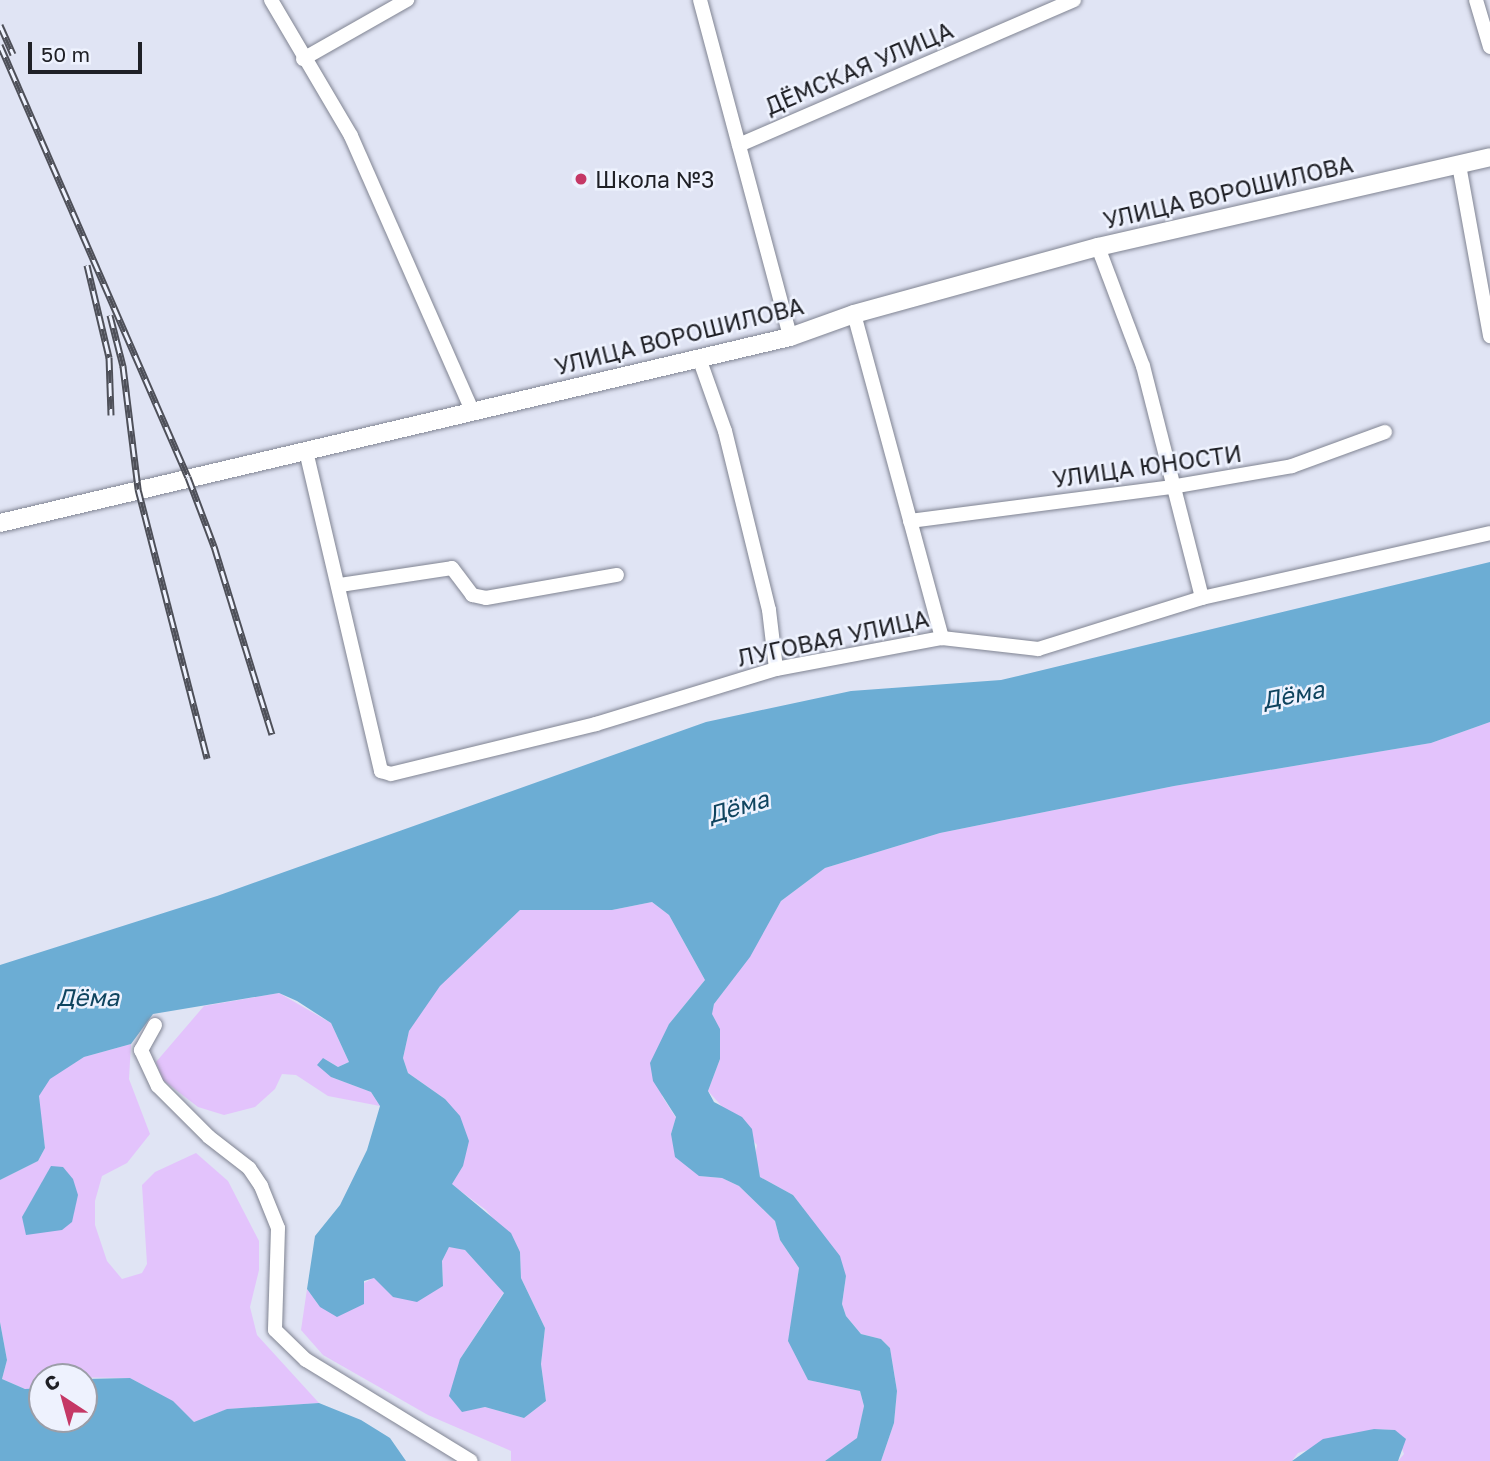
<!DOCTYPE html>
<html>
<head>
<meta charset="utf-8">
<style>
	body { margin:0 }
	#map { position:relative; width:1490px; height:1461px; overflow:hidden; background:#e0e4f4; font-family:"Golos Text",sans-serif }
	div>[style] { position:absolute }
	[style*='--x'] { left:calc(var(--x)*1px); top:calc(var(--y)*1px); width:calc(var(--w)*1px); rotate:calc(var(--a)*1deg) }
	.green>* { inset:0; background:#e3c3fc }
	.water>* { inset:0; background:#6cadd4 }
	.roads { filter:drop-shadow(0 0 2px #808492) drop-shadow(0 0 2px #808492) }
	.minor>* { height:14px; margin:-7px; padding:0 7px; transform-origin:7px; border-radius:7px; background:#fff }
	.tertiary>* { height:18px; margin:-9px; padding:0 9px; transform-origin:9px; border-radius:9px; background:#fff }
	.rail>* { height:7px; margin-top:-3.5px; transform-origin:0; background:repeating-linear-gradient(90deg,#eef2fe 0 13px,#4e5059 0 26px); box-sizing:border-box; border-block:2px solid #4e5059 }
	.dots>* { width:19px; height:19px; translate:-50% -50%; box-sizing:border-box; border:4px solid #eef2fe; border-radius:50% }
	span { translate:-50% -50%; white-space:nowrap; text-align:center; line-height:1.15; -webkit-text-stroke:5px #eef2fe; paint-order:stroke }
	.street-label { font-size:23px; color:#1f2026 }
	.poi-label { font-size:23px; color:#1f2026 }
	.left { translate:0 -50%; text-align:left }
	.water-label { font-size:24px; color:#0f445f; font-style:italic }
	.north { position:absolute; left:28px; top:1363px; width:70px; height:70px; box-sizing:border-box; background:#eef2fe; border:2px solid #9b9ea8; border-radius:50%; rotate:324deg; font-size:19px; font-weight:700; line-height:28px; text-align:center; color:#1f2026 }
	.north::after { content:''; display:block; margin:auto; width:24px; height:32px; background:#c53866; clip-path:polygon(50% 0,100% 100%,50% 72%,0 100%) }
	.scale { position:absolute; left:28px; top:42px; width:114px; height:32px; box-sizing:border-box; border:4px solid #1f2026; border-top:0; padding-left:9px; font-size:21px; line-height:24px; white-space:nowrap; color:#1f2026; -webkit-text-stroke:5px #eef2fe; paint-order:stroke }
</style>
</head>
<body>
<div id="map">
	<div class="green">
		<div style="clip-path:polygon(1490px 722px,1490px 1461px,1398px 1461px,1404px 1454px,1395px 1430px,1374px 1429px,1298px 1453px,1292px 1461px,881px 1461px,894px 1423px,897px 1391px,890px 1348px,881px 1339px,861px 1334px,846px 1316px,842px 1304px,846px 1276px,826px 1240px,793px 1195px,760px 1177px,755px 1156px,757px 1145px,708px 1091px,720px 1059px,720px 1030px,711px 1014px,714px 1004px,749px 957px,781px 901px,825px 868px,940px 833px,1174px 786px,1431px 743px)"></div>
		<div style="clip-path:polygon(652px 902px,669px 915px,705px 980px,669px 1024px,662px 1096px,676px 1118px,671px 1134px,699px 1176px,722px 1178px,739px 1186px,775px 1221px,780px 1240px,799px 1268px,789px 1341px,808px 1380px,860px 1391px,864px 1406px,858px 1438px,825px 1461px,511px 1461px,511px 1451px,428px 1415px,323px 1355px,301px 1330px,307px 1289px,320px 1307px,375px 1277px,393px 1297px,443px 1286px,442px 1261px,449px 1246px,465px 1250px,504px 1292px,460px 1359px,462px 1411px,485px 1407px,524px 1418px,546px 1401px,541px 1364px,545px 1328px,521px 1278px,520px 1252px,486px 1210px,451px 1184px,463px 1166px,445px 1099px,408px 1073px,403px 1058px,409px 1030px,439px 986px,520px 910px,612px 910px)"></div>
		<div style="clip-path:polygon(279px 993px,331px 1023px,349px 1062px,338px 1067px,323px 1058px,331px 1077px,371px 1092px,380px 1106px,328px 1096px,296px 1075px,282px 1074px,275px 1089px,255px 1107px,224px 1115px,198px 1107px,163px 1080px,156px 1062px,204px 1006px)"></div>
		<div style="clip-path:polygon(131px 1044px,129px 1079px,150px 1134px,127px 1163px,102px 1176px,95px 1201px,95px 1225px,107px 1261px,122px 1279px,142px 1273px,147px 1264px,142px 1185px,155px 1172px,196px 1153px,228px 1181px,259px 1241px,259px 1270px,250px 1307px,257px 1335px,319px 1403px,228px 1409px,194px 1422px,172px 1401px,130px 1378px,42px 1377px,42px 1388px,25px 1389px,2px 1379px,7px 1360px,0 1322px,0 1180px,38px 1161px,45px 1148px,38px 1096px,50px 1078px,84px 1057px)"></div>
	</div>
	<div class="water">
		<div style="clip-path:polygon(1490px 562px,1490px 722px,1431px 743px,1174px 786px,940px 833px,825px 868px,781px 901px,750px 957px,714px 1004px,712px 1014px,720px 1029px,720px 1059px,708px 1091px,714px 1102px,742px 1117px,752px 1129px,760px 1177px,793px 1195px,840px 1256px,846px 1276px,842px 1304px,846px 1316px,861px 1334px,881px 1339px,890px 1348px,897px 1391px,894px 1423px,881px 1461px,825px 1461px,857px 1438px,864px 1406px,860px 1391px,808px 1380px,788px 1341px,799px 1268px,780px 1240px,775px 1221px,739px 1186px,722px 1178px,699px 1176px,675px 1157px,671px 1134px,676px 1117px,653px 1081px,650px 1063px,669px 1024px,705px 980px,669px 915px,652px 902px,612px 910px,520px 910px,440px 986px,409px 1031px,403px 1058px,408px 1073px,445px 1099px,460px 1116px,469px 1141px,463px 1166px,452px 1184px,511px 1233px,520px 1252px,521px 1278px,545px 1328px,541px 1364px,546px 1401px,524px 1418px,485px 1407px,462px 1412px,449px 1396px,460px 1359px,504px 1293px,465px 1250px,449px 1247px,442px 1261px,443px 1286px,417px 1302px,393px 1297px,374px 1278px,364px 1281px,364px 1304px,337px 1317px,320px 1307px,307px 1289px,315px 1236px,340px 1205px,367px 1150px,380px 1106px,371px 1092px,331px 1077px,317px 1065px,323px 1058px,338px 1067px,349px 1062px,331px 1023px,297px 1001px,279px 993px,153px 1014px,131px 1044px,84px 1057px,50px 1079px,39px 1096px,45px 1148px,38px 1161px,0 1180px,0 965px,217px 896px,706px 722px,851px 691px,1001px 680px)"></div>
		<div style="clip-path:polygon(51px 1166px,63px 1167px,73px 1179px,78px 1195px,72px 1222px,62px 1230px,26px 1235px,22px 1217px)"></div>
		<div style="clip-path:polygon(0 1322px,7px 1360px,2px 1379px,25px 1389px,42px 1388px,42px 1419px,84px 1419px,84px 1379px,130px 1378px,173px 1401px,194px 1422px,227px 1409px,319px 1403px,361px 1420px,390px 1438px,406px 1461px,0 1461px)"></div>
		<div style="clip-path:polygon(1374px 1429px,1395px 1430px,1406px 1439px,1398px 1461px,1292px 1461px,1323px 1439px)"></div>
	</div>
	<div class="roads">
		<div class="minor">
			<div style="--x:271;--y:0;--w:158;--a:59.5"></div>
			<div style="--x:351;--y:136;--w:300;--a:66.2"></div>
			<div style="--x:700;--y:0;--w:349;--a:75"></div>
			<div style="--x:1476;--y:0;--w:49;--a:73.4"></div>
			<div style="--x:303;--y:59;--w:120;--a:-29.6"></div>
			<div style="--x:739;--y:145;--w:365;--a:-23.4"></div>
			<div style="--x:1459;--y:165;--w:174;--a:79.7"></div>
			<div style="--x:1098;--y:247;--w:127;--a:69.3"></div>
			<div style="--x:1143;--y:366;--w:239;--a:75.7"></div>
			<div style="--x:854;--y:314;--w:336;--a:74.8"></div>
			<div style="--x:699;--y:358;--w:77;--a:70.4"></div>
			<div style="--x:725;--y:431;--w:184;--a:76.2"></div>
			<div style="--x:769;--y:610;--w:59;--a:83.2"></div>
			<div style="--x:306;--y:451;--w:329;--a:76.8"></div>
			<div style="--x:381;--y:771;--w:10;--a:17"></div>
			<div style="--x:391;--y:774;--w:211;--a:-13.7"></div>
			<div style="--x:596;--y:724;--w:188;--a:-17"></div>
			<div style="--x:776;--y:669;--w:169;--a:-10.6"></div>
			<div style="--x:942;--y:638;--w:97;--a:6.5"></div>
			<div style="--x:1038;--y:649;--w:172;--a:-17.3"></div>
			<div style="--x:1202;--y:598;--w:295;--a:-12.7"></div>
			<div style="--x:910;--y:521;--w:263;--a:-7.4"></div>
			<div style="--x:1171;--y:487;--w:123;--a:-9.8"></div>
			<div style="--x:1292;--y:466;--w:99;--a:-20.1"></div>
			<div style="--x:340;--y:585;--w:113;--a:-8.6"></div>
			<div style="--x:452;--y:568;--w:34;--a:53"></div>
			<div style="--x:472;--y:595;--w:14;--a:12"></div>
			<div style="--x:486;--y:598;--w:133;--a:-10"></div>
			<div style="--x:155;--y:1025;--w:29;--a:119"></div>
			<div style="--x:141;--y:1050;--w:40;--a:65"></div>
			<div style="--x:158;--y:1086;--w:72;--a:45"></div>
			<div style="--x:209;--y:1137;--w:51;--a:37.8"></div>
			<div style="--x:249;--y:1168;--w:22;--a:56"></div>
			<div style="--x:261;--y:1186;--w:45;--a:68"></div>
			<div style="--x:278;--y:1228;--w:102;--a:91.7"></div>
			<div style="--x:275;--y:1330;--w:43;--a:44.1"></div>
			<div style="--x:306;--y:1360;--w:193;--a:31.5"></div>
		</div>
		<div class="tertiary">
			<div style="--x:0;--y:523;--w:812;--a:-13.25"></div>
			<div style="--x:790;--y:337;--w:68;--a:-19.8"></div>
			<div style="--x:854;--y:314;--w:253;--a:-15.4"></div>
			<div style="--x:1098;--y:247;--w:402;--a:-12.9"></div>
		</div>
	</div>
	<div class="rail">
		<div style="--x:0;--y:25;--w:32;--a:66"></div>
		<div style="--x:0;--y:45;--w:471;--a:66.5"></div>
		<div style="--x:188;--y:477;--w:74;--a:69.4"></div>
		<div style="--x:214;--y:546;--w:197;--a:72.9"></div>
		<div style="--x:87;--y:265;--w:95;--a:76.6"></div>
		<div style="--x:109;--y:357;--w:58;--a:88"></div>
		<div style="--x:110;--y:315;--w:53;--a:75.7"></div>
		<div style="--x:123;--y:366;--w:124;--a:83"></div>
		<div style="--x:138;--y:489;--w:278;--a:75.6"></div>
	</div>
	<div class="dots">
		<div style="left:581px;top:179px;background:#c53866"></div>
	</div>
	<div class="street-label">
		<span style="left:859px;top:68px;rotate:-23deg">ДЁМСКАЯ УЛИЦА</span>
		<span style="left:1228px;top:192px;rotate:-13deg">УЛИЦА ВОРОШИЛОВА</span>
		<span style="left:679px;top:336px;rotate:-14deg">УЛИЦА ВОРОШИЛОВА</span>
		<span style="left:1147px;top:466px;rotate:-8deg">УЛИЦА ЮНОСТИ</span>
		<span style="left:833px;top:638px;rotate:-12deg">ЛУГОВАЯ УЛИЦА</span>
	</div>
	<div class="poi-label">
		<span class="left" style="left:595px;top:179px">Школа №3</span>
	</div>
	<div class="water-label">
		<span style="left:1293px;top:694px;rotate:-11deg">Дёма</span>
		<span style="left:738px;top:806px;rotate:-16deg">Дёма</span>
		<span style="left:88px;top:997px">Дёма</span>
	</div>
	<div class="north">С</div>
	<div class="scale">50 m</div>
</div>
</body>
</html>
